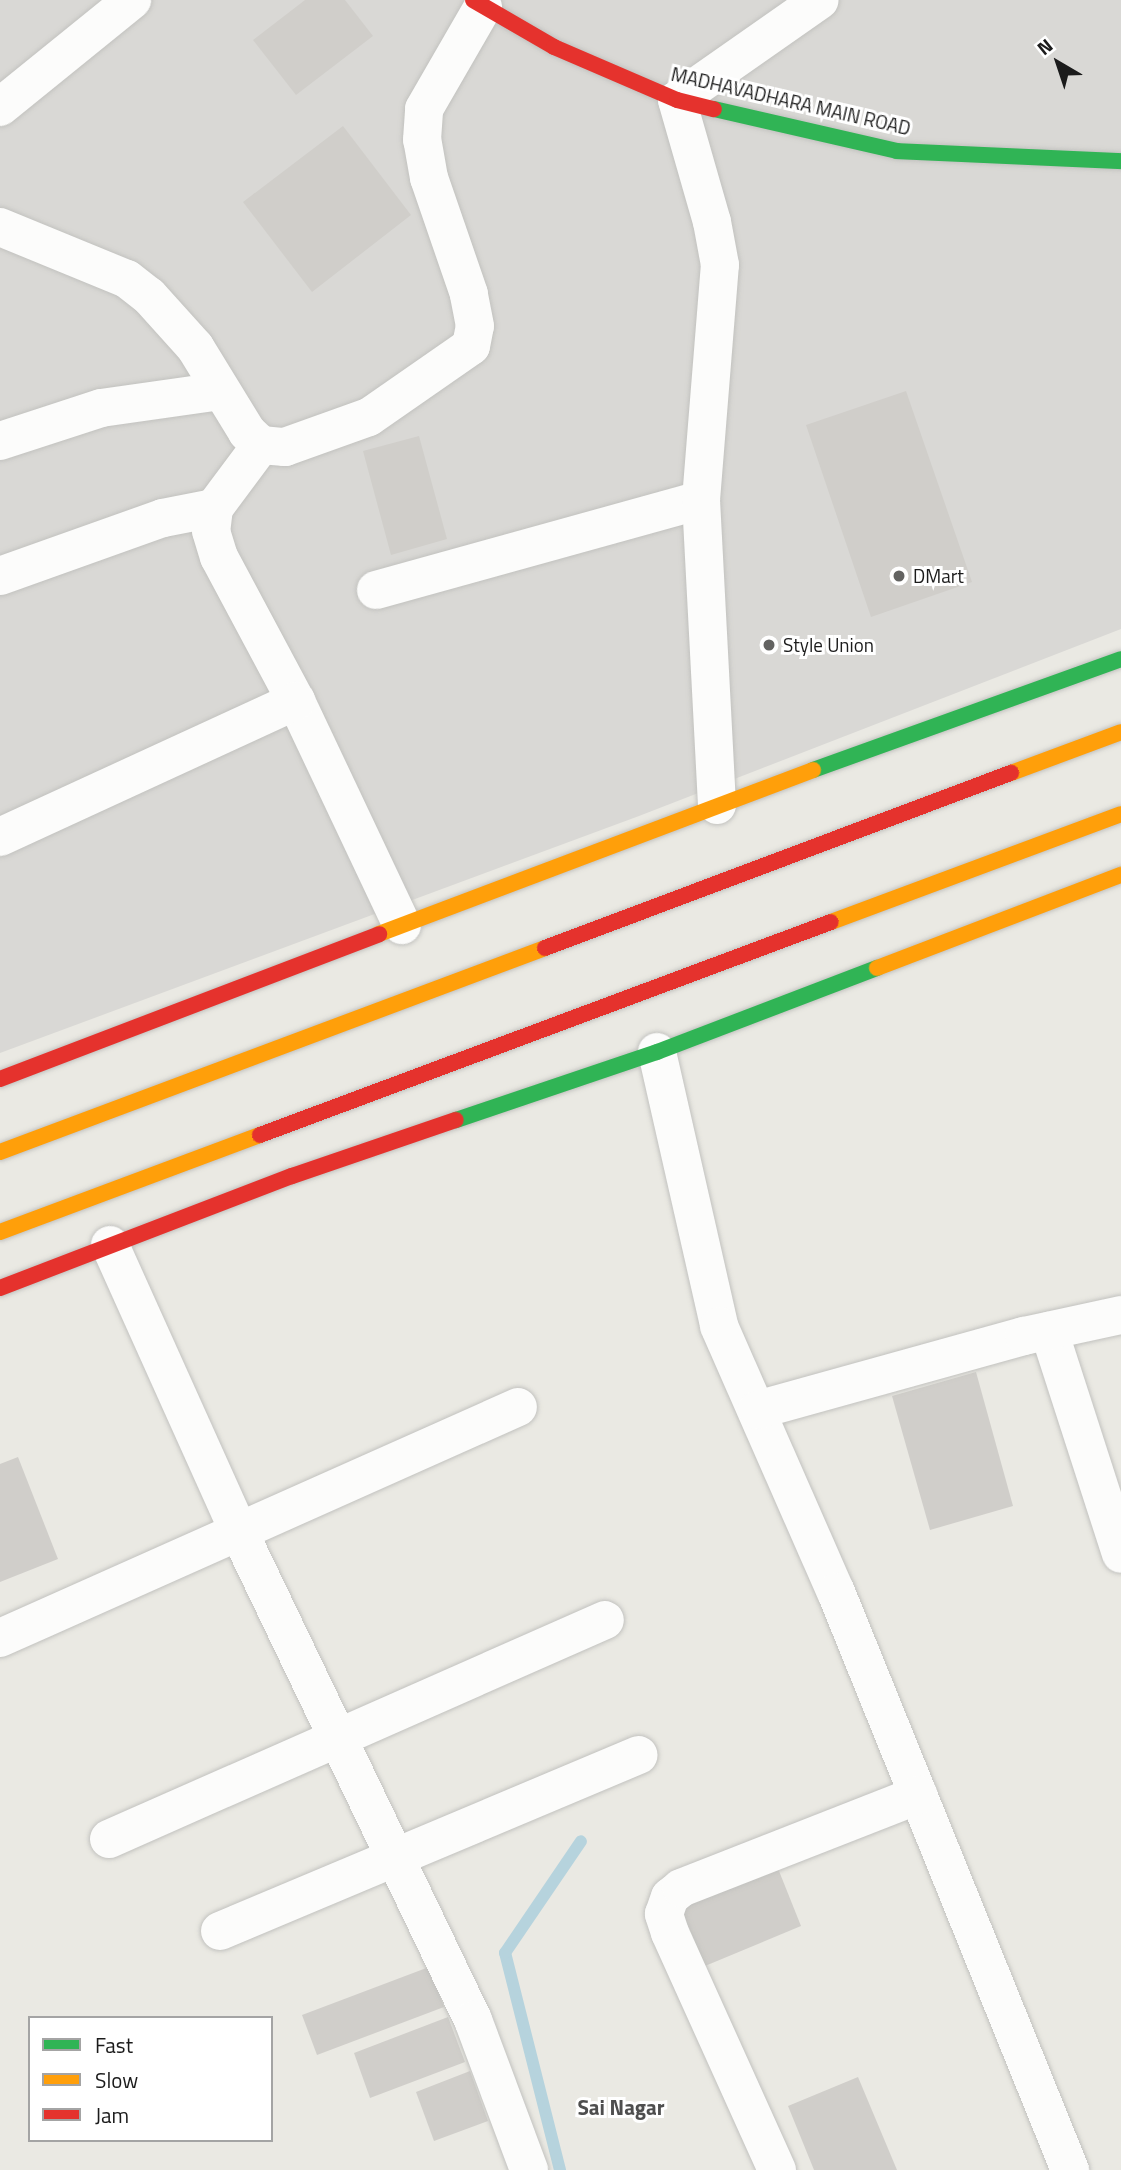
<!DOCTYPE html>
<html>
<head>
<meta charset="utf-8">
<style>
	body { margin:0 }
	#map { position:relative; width:1121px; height:2170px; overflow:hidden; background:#eae9e3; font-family:"Titillium Web",sans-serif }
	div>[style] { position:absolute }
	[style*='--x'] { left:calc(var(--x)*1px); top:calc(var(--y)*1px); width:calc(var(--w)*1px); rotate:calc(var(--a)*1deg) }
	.residential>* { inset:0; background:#d9d8d5 }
	.stream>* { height:12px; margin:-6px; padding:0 6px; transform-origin:6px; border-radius:6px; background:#b6d3dd }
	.building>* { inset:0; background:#d0ceca }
	.roads { filter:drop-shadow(0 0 2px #c2c2bf) drop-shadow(0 0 2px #c2c2bf) }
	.street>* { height:38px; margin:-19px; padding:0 19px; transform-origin:19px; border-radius:19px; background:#fcfcfb }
	.fast>* { height:16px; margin:-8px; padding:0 8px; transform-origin:8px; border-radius:8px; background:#30b455 }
	.slow>* { height:16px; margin:-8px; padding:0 8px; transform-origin:8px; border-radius:8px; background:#ff9f0a }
	.jam>* { height:16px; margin:-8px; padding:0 8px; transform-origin:8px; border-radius:8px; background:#e5322d }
	.dots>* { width:19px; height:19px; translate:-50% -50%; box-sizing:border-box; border:4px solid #fff; border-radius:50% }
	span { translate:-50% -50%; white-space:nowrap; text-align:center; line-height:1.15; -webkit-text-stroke:6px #fff; paint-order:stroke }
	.street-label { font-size:19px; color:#1b1b1b }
	.poi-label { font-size:19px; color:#1b1b1b }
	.left { translate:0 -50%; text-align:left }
	.neighbourhood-label { font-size:21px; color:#4e4e4e; font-weight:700 }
	.legend { position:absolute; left:28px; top:2016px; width:245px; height:126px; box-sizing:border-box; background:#fff; border:2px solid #a4a4a4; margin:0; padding:9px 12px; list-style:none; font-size:21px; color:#1b1b1b }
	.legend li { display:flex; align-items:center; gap:14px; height:35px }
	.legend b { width:35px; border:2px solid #a4a4a4 }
	.north { position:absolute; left:1023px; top:28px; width:70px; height:70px; -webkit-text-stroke:5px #fff; paint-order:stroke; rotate:321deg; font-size:19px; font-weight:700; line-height:28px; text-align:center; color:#1b1b1b }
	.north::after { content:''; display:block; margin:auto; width:24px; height:32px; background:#1b1b1b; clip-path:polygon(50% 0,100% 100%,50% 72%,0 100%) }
</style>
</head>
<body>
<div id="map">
	<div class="residential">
		<div style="clip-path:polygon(0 0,1121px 0,1121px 629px,639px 816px,0 1053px)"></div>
	</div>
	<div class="stream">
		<div style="--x:560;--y:2170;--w:224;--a:-104.2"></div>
		<div style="--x:505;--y:1953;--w:135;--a:-55.8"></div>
	</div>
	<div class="building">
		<div style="clip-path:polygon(305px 0,345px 0,373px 36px,296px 95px,253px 40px)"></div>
		<div style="clip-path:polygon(343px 126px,411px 215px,312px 292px,243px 202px)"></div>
		<div style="clip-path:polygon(906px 391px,972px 582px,871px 617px,806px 425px)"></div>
		<div style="clip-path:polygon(419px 436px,447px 539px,391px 555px,363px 451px)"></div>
		<div style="clip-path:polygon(976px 1372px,1013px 1506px,930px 1530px,892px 1396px)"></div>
		<div style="clip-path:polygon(18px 1457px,58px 1559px,0 1582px,0 1464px)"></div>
		<div style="clip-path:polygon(777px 1866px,801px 1926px,705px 1966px,680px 1906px)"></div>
		<div style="clip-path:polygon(429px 1967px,444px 2007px,317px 2055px,302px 2015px)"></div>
		<div style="clip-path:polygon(448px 2017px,465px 2062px,370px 2098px,354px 2053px)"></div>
		<div style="clip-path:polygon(470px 2071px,488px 2121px,434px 2141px,416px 2092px)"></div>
		<div style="clip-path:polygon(858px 2077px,897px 2170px,814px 2170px,788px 2106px)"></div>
	</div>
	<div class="roads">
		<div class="street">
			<div style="--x:0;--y:107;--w:170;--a:-39"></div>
			<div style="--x:0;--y:227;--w:137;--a:22.3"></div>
			<div style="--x:127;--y:279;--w:28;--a:38"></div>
			<div style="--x:149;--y:296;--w:69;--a:48"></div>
			<div style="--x:195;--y:347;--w:100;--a:58.5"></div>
			<div style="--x:247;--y:432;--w:19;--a:43"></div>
			<div style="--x:261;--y:445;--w:24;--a:5"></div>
			<div style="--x:285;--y:447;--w:89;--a:-19.7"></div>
			<div style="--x:369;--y:417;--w:124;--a:-34.8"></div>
			<div style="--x:471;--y:346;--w:20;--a:-79"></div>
			<div style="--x:475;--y:326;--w:33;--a:-101"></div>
			<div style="--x:469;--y:294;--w:123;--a:-109"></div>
			<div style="--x:429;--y:178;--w:39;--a:-100"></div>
			<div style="--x:422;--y:140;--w:31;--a:-86"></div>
			<div style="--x:424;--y:109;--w:118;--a:-60"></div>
			<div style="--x:0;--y:441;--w:106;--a:-18.1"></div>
			<div style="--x:101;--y:408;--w:121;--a:-8.1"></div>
			<div style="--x:261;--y:445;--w:79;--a:126.7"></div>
			<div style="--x:214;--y:508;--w:23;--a:97"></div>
			<div style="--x:211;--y:531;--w:27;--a:73"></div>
			<div style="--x:219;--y:557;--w:163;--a:61.9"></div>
			<div style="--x:296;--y:701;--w:248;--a:64.7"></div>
			<div style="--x:0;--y:576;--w:173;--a:-19.6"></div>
			<div style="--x:163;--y:518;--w:52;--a:-11.1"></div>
			<div style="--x:376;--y:590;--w:337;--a:-15.5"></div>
			<div style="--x:717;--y:805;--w:305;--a:-93"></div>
			<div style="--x:701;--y:500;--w:236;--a:-85.4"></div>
			<div style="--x:720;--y:265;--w:44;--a:-100.5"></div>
			<div style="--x:712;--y:222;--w:127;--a:-106"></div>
			<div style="--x:677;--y:100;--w:174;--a:-35"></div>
			<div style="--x:0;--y:837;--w:326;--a:-24.7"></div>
			<div style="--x:657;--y:1052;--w:281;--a:77.2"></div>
			<div style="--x:719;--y:1326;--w:291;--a:66.3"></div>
			<div style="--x:836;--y:1592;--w:624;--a:67.96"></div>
			<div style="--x:110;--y:1245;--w:315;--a:65.8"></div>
			<div style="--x:239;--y:1532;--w:541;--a:64.38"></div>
			<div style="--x:473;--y:2020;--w:160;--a:69.5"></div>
			<div style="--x:1049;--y:1331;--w:234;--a:72.1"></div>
			<div style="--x:757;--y:1410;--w:277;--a:-15.5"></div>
			<div style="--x:1024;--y:1336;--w:99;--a:-12.2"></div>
			<div style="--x:0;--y:1638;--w:567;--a:-24.03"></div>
			<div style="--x:109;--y:1839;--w:542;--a:-23.82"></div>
			<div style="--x:220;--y:1931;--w:454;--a:-22.8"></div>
			<div style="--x:777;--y:2170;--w:260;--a:-114.3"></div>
			<div style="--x:670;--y:1933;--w:20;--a:-108"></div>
			<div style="--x:664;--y:1914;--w:18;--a:-71"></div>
			<div style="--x:670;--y:1897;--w:14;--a:-39"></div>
			<div style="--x:681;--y:1888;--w:255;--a:-21.4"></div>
		</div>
		<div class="fast">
			<div style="--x:714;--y:109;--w:188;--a:12.9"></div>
			<div style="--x:897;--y:151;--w:224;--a:2.6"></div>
			<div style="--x:813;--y:770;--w:327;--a:-19.8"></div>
			<div style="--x:456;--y:1120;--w:212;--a:-18.7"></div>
			<div style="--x:657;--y:1052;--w:235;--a:-20.9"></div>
		</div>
		<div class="slow">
			<div style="--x:1011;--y:773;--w:117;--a:-20.4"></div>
			<div style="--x:831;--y:922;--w:309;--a:-20.4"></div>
			<div style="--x:379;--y:934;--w:464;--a:-20.7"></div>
			<div style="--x:877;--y:968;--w:261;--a:-20.9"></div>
			<div style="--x:0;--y:1152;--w:582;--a:-20.52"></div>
			<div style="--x:0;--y:1232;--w:278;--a:-20.5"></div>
		</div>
		<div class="jam">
			<div style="--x:473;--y:0;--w:94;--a:30.1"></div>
			<div style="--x:554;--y:47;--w:134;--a:23.3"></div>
			<div style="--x:677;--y:100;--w:38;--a:14"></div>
			<div style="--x:545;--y:948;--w:498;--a:-20.6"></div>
			<div style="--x:0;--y:1079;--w:406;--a:-20.9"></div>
			<div style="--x:260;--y:1135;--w:609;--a:-20.46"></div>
			<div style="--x:0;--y:1288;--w:313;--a:-21"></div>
			<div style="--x:292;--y:1176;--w:173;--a:-18.9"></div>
		</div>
	</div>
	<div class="dots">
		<div style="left:899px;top:576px;background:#636361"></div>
		<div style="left:769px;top:645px;background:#636361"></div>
	</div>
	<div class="street-label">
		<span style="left:791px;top:101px;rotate:13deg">MADHAVADHARA MAIN ROAD</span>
	</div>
	<div class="poi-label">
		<span class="left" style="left:913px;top:576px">DMart</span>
		<span class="left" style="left:783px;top:645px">Style Union</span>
	</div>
	<div class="neighbourhood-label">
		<span style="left:621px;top:2107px">Sai Nagar</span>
	</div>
	<ul class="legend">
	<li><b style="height:9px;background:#30b455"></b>Fast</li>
	<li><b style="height:9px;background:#ff9f0a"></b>Slow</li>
	<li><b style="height:9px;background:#e5322d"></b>Jam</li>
	</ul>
	<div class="north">N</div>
</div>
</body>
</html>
